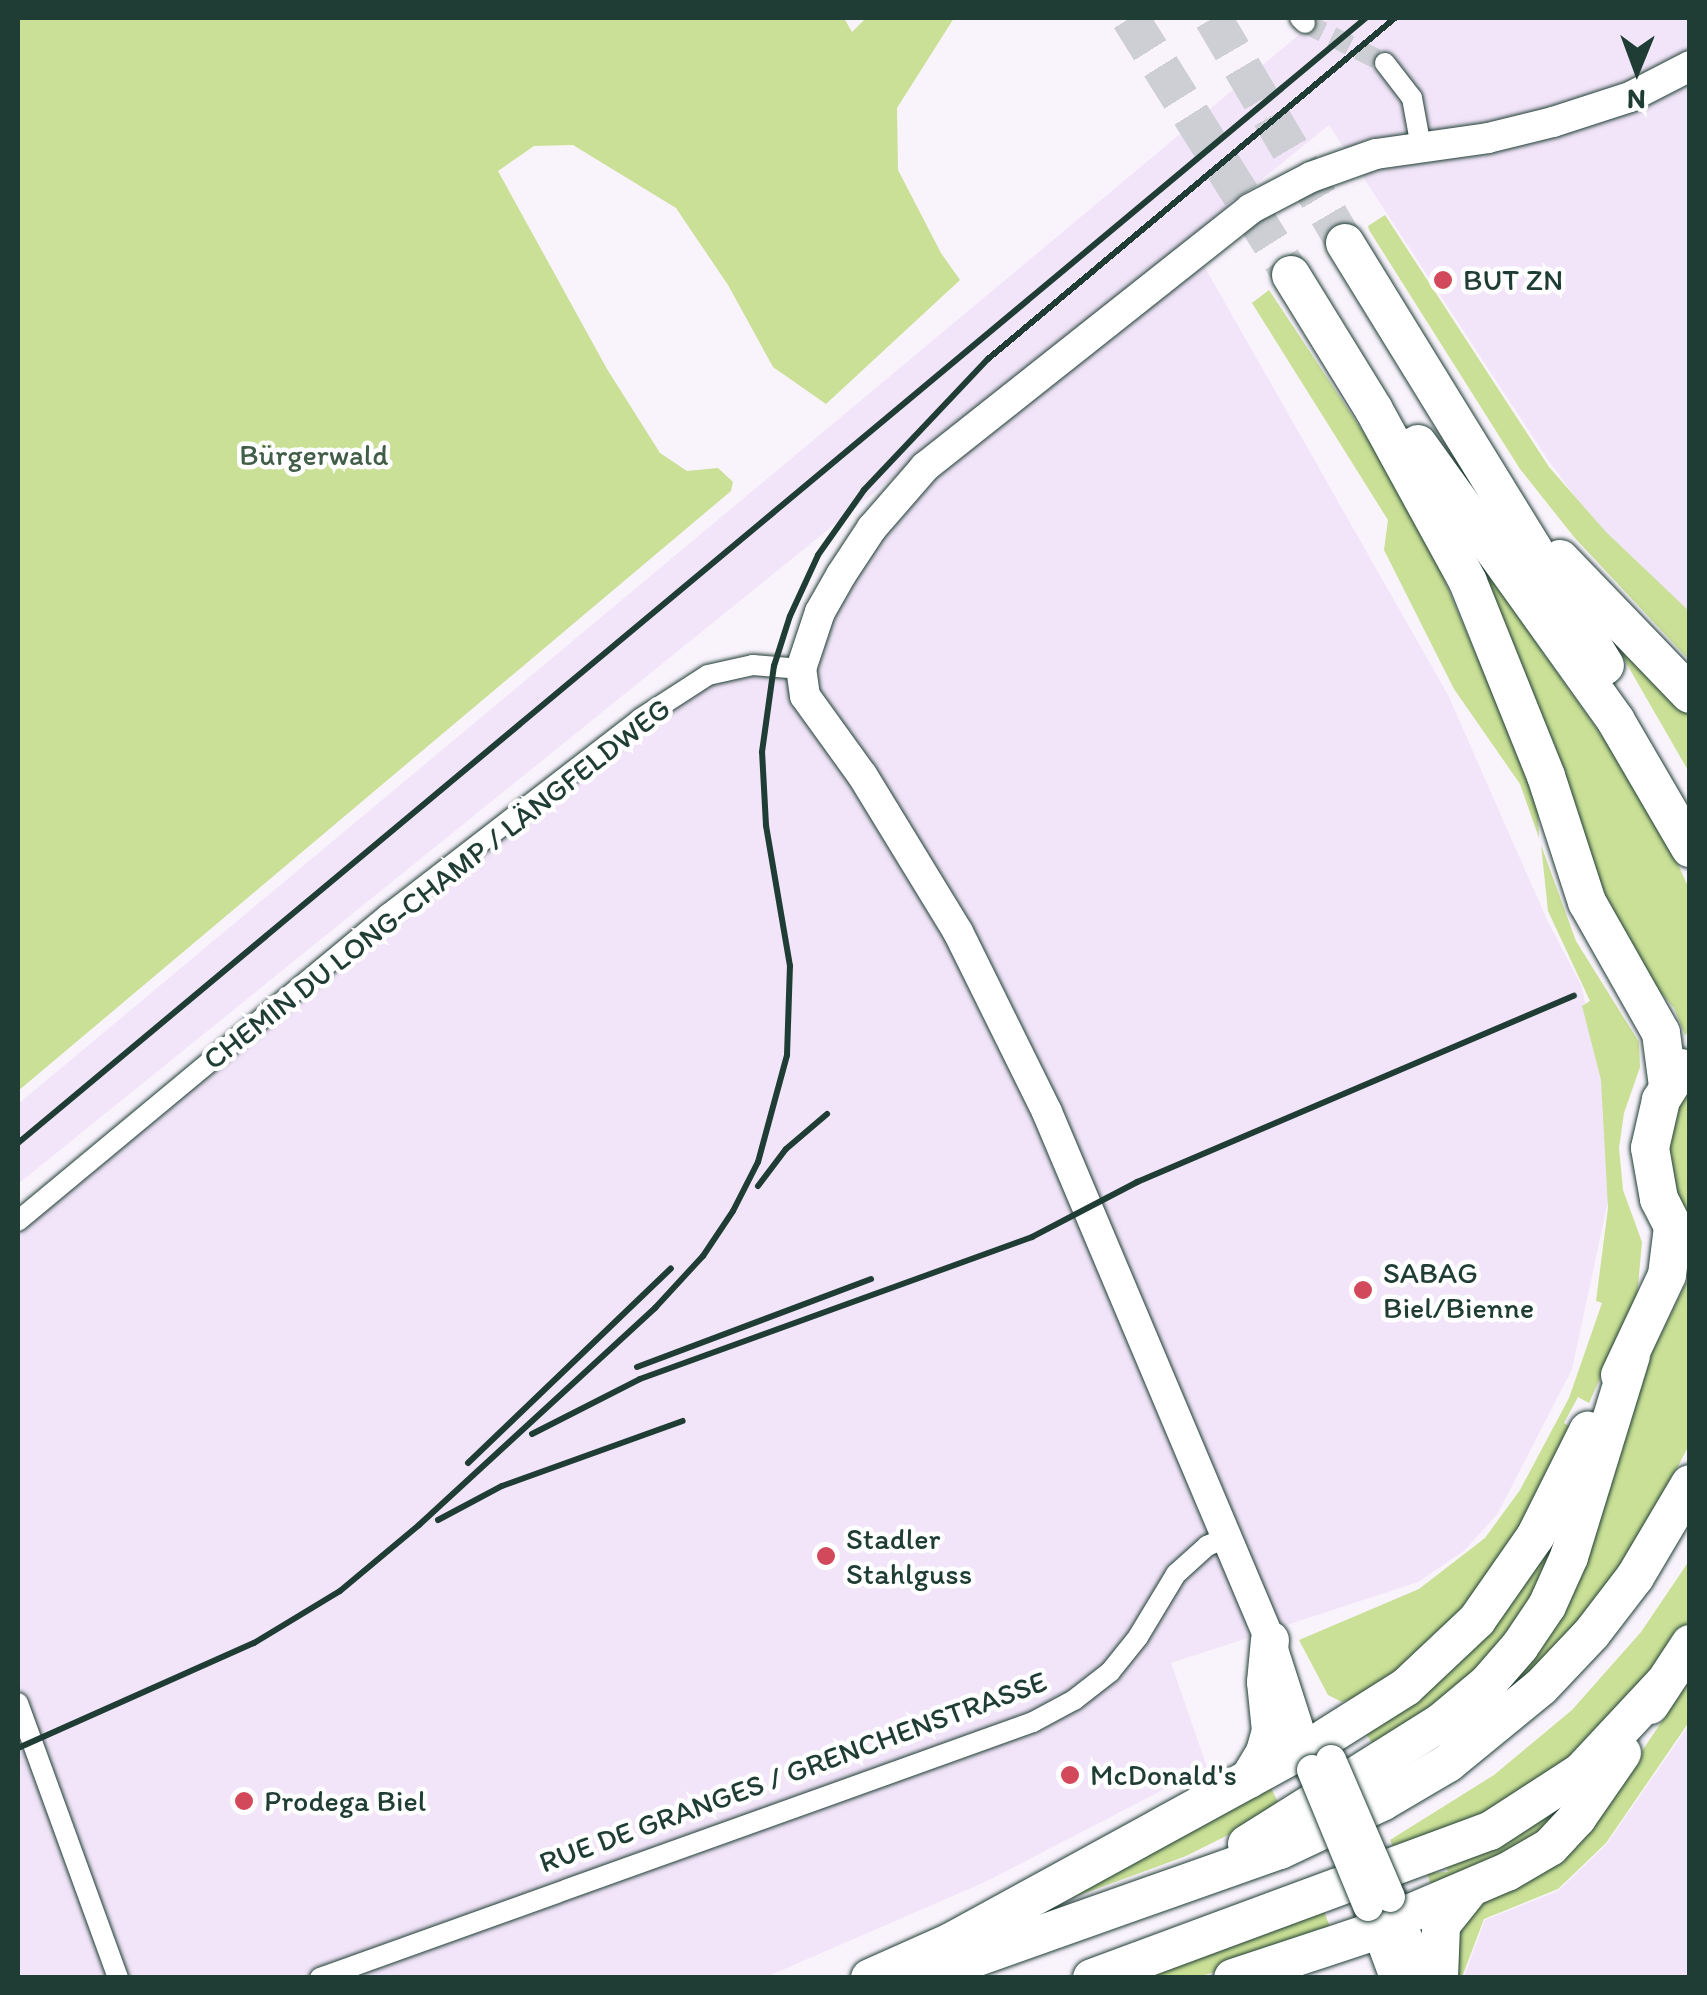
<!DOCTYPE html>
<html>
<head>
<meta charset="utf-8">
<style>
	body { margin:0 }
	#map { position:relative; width:1707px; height:1995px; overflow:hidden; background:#f9f3fc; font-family:Itim,sans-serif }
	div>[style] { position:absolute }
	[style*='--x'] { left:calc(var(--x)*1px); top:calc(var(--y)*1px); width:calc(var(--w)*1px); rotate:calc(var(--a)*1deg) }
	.built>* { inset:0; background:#f2e5f9 }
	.green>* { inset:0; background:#cae096 }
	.street-tunnel>* { height:20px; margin-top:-10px; transform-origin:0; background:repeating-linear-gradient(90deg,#cdcfd4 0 20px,transparent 0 30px) }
	.highway-tunnel>* { height:38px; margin-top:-19px; transform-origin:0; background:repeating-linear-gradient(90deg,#cdcfd4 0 38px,transparent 0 57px) }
	.roads { filter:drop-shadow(0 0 2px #1f3d34) drop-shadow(0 0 2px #1f3d34) }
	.street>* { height:20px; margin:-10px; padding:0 10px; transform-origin:10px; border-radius:10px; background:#fff }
	.secondary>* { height:30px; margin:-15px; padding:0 15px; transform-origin:15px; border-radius:15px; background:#fff }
	.highway>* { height:38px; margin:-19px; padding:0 19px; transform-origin:19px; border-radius:19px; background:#fff }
	.rail>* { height:6px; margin:-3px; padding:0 3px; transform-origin:3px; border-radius:3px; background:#1f3d34 }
	.bridges { filter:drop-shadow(0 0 2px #1f3d34) drop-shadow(0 0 2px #1f3d34) }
	.secondary-bridge>* { height:30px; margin:-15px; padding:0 15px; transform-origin:15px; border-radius:15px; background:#fff }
	.dots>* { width:28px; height:28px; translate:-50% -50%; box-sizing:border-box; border:5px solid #fff; border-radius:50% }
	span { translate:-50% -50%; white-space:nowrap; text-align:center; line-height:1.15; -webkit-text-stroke:9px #fff; paint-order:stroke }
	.poi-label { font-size:30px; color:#1f3d34 }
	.left { translate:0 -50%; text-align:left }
	.park-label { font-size:30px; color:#415e48 }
	.street-label { font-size:30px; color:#1f3d34 }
	.frame { position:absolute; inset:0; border:20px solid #1f3d34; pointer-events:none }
	.north { position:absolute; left:1587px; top:20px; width:100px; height:100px; -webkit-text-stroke:8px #fff; paint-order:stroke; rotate:181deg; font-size:28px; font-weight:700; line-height:40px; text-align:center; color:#1f3d34 }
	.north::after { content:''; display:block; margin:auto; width:35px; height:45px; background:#1f3d34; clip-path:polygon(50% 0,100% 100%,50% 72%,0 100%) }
</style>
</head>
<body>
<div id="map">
	<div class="built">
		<div style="clip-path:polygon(1319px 18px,1689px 18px,1689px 628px,1598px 528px,1546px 457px,1329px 125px,18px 1184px,18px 1104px)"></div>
		<div style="clip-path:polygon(1195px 250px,1448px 695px,1548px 922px,1581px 985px,1610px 1106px,1608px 1201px,1572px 1369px,1498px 1513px,1465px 1550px,1418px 1582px,1171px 1663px,1207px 1767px,985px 1882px,766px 1977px,18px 1978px,18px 1221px,388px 914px,708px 675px,801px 668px,872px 528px)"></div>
		<div style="clip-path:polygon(1689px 1725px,1689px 1977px,1464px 1977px,1485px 1920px,1558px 1891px,1606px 1845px)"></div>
	</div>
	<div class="green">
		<div style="clip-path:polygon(18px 18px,844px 18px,852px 32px,866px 18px,954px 18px,897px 108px,898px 170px,941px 253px,960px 280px,826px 404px,773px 367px,728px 285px,676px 208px,573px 145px,534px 146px,498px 171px,607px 369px,660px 453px,687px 471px,718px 468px,733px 482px,731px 491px,18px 1091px)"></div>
		<div style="clip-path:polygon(1385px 215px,1549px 467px,1606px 532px,1689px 611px,1689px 660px,1574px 537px,1520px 469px,1369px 230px,1368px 226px)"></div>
		<div style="clip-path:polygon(1269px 290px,1375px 450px,1435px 558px,1521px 760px,1538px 812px,1539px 838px,1520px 784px,1454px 689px,1384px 550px,1388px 520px,1252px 303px)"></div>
		<div style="clip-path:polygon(1462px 537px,1621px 763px,1677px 862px,1690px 891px,1690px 1032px,1685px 1035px,1674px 1008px,1641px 970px,1616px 929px)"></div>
		<div style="clip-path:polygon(1623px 652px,1689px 715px,1689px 772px,1621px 654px)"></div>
		<div style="clip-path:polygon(1541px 845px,1576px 941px,1639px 1042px,1640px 1067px,1624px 1113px,1619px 1148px,1623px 1190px,1642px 1242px,1637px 1297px,1589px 1403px,1578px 1397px,1564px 1423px,1576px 1430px,1527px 1524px,1434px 1647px,1353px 1699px,1342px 1702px,1328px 1695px,1299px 1640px,1419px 1589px,1485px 1538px,1520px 1490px,1569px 1398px,1602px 1303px,1596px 1301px,1608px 1208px,1601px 1080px,1582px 1006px,1590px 1001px,1548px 911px)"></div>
		<div style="clip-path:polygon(1689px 1080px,1689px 1226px,1679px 1207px,1665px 1156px,1680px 1093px)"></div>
		<div style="clip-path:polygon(1689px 1277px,1689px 1445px,1643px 1534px,1588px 1611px,1536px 1668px,1462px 1732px,1408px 1768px,1504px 1677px,1617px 1424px)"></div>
		<div style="clip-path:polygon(1571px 1498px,1544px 1575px,1518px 1621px,1460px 1688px,1375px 1747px,1364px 1731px)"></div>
		<div style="clip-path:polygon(1689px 1561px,1689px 1620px,1647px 1684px,1568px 1773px,1398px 1858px,1390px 1840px,1494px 1775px,1572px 1710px,1641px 1632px)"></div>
		<div style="clip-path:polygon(1689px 1681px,1689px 1722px,1606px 1843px,1558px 1889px,1484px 1919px,1462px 1977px,1457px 1978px,1453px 1937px,1478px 1905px,1593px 1824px)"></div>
		<div style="clip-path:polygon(1267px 1780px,1280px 1806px,1250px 1824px,1186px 1856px,1028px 1914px)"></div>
		<div style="clip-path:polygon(1581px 1791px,1554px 1832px,1434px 1895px,1427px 1873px,1448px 1872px,1446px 1866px,1519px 1833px)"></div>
		<div style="clip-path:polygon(1324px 1911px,1332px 1933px,1199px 1977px,1139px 1978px)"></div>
	</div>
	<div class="street-tunnel">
		<div style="--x:1305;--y:23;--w:89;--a:26.6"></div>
	</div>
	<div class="highway-tunnel">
		<div style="--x:1130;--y:18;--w:303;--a:57.9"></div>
		<div style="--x:1213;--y:18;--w:261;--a:59.6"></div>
	</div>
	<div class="roads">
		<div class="street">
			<div style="--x:1300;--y:18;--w:7;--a:45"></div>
			<div style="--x:1385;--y:63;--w:44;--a:52.4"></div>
			<div style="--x:1412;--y:98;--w:50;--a:79.6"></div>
			<div style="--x:18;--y:1221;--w:481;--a:-39.7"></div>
			<div style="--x:388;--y:914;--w:319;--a:-37.7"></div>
			<div style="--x:640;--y:719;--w:81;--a:-32.9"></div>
			<div style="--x:708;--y:675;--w:46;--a:-12.5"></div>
			<div style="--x:753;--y:665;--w:48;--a:4.8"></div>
			<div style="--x:18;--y:1703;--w:293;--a:70"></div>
			<div style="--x:320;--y:1978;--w:758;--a:-19.75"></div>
			<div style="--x:1033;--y:1722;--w:47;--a:-28.2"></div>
			<div style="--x:1074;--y:1700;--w:46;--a:-37.9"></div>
			<div style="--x:1110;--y:1672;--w:45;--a:-51.3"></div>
			<div style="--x:1138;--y:1637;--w:74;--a:-58.9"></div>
			<div style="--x:1176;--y:1574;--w:42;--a:-42.1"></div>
			<div style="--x:1207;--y:1546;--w:20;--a:-24"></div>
		</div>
		<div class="secondary">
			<div style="--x:1311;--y:1767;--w:133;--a:-107.9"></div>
			<div style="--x:1270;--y:1640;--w:573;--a:-112.9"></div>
			<div style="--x:1047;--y:1112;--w:201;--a:-116.3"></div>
			<div style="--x:958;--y:932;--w:184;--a:-121.4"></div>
			<div style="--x:862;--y:775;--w:97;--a:-125.8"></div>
			<div style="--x:805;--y:696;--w:27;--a:-98"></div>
			<div style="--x:801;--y:669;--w:60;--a:-71.6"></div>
			<div style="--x:820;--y:612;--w:43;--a:-60.4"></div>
			<div style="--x:841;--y:575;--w:56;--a:-56.6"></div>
			<div style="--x:872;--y:528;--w:81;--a:-49"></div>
			<div style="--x:925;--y:467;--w:415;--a:-38.4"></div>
			<div style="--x:1250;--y:209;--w:69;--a:-27.7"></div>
			<div style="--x:1311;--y:177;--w:69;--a:-19.5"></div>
			<div style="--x:1376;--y:154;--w:113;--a:-8.1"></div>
			<div style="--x:1488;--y:138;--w:67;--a:-13.8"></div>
			<div style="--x:1553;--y:122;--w:81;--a:-18"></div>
			<div style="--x:1630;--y:97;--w:68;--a:-27.3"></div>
			<div style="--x:1390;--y:1898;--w:87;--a:66.4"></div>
			<div style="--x:1370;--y:1910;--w:72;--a:69.8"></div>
		</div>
		<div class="highway">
			<div style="--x:1345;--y:243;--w:496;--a:58.4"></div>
			<div style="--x:1291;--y:275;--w:158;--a:58.4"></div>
			<div style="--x:1374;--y:410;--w:196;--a:61.3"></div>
			<div style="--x:1468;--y:582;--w:209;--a:68.1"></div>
			<div style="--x:1546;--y:776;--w:133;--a:72"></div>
			<div style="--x:1587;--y:902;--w:150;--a:60.5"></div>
			<div style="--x:1661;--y:1033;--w:53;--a:82.5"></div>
			<div style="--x:1418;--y:444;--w:340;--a:54.4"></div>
			<div style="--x:1616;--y:721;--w:147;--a:59.8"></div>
			<div style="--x:1560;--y:559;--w:187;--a:46.1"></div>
			<div style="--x:1681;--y:1068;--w:38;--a:122"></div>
			<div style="--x:1661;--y:1100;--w:49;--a:102.9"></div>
			<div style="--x:1650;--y:1148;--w:52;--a:80"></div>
			<div style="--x:1659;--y:1199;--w:31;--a:63"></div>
			<div style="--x:1673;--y:1227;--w:25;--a:50"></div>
			<div style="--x:1620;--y:1375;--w:110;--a:-64.8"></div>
			<div style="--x:1667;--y:1275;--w:48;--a:-82.9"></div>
			<div style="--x:1650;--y:1705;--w:73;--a:-56.7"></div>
			<div style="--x:1325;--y:1738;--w:96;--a:-32.2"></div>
			<div style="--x:1406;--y:1687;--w:98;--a:-43.3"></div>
			<div style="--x:1477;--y:1620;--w:101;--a:-55.1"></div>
			<div style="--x:1535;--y:1537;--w:119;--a:-63.4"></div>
			<div style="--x:1249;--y:1779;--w:31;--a:-59"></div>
			<div style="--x:1265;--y:1752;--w:22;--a:-74"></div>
			<div style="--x:1271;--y:1731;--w:49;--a:-95.8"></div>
			<div style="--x:1266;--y:1682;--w:42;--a:-84.6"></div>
			<div style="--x:1247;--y:1844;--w:228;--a:-32.1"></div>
			<div style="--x:1440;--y:1723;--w:62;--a:-39.8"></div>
			<div style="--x:1488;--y:1683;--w:49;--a:-49.1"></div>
			<div style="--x:1520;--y:1646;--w:48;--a:-56"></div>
			<div style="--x:1547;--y:1606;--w:54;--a:-65.8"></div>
			<div style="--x:1569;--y:1557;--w:211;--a:-72.9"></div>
			<div style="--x:1399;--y:1918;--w:117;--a:-23.1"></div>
			<div style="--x:1507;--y:1872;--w:50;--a:-30.2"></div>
			<div style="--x:1550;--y:1847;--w:40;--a:-47"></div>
			<div style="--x:1577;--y:1818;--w:79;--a:-55.3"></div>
			<div style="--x:870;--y:1978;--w:89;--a:-24"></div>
			<div style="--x:951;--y:1942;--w:405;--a:-28.7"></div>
			<div style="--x:918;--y:1978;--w:384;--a:-19.5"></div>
			<div style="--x:1280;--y:1850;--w:113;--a:-25.2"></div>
			<div style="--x:1382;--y:1802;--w:77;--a:-30.6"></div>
			<div style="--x:1448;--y:1763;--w:120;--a:-39.3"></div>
			<div style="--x:1541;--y:1687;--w:74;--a:-46.6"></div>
			<div style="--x:1592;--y:1633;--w:71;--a:-52.5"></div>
			<div style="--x:1635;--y:1577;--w:108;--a:-59.4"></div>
			<div style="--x:1092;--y:1978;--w:424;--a:-20.3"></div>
			<div style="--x:1490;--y:1831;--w:108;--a:-33"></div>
			<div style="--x:1581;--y:1772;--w:120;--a:-47"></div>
			<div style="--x:1233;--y:1978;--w:150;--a:-18.3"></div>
			<div style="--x:1439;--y:1978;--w:53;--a:-87.8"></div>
			<div style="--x:1441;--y:1925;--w:43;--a:-51.5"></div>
		</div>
	</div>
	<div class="rail">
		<div style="--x:18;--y:1143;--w:1756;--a:-39.85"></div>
		<div style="--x:758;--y:1186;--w:46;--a:-52.9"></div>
		<div style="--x:786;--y:1149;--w:54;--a:-40.5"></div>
		<div style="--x:637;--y:1367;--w:250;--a:-20.6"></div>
		<div style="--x:532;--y:1434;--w:121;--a:-27"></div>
		<div style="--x:640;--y:1379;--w:417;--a:-19.9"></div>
		<div style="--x:1032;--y:1237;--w:119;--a:-27.6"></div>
		<div style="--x:1137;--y:1182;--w:475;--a:-23.1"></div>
		<div style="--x:468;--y:1463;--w:281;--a:-43.8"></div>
		<div style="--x:438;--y:1520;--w:72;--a:-28"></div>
		<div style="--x:502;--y:1486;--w:192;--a:-19.8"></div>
		<div style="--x:18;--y:1748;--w:258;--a:-24"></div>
		<div style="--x:254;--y:1643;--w:100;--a:-31.2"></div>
		<div style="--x:340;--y:1591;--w:103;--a:-39.9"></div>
		<div style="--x:419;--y:1525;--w:321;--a:-42.6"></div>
		<div style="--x:655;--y:1308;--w:71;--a:-47.3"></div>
		<div style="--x:703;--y:1256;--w:54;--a:-56.3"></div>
		<div style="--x:733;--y:1211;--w:55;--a:-63"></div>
		<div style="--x:758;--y:1162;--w:111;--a:-74.8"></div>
		<div style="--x:787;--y:1055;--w:89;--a:-88.1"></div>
		<div style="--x:790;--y:966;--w:143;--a:-99.7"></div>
		<div style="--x:766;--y:825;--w:73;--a:-93.1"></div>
		<div style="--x:762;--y:752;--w:87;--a:-82.1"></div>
		<div style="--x:774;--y:666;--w:52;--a:-72.3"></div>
		<div style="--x:790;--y:616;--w:67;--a:-65.3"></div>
		<div style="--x:818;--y:555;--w:80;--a:-54.7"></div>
		<div style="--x:864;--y:490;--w:180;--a:-46.6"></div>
		<div style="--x:988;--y:359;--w:531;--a:-39.96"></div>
	</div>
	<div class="bridges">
		<div class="secondary-bridge">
			<div style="--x:1331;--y:1760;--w:149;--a:66.7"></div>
			<div style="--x:1312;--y:1770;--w:147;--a:67.6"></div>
		</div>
	</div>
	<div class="dots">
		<div style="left:1443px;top:280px;background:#d1495b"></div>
		<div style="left:1363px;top:1290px;background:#d1495b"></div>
		<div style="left:826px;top:1556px;background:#d1495b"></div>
		<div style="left:1070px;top:1775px;background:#d1495b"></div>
		<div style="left:244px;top:1801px;background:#d1495b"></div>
	</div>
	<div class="poi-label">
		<span class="left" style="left:1463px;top:280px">BUT ZN</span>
		<span class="left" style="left:1383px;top:1290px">SABAG<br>Biel/Bienne</span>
		<span class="left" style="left:846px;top:1556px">Stadler<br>Stahlguss</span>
		<span class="left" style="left:1090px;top:1775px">McDonald's</span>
		<span class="left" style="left:264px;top:1801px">Prodega Biel</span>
	</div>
	<div class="park-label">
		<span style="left:314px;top:455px">Bürgerwald</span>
	</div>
	<div class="street-label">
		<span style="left:437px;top:884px;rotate:-38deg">CHEMIN DU LONG-CHAMP / LÄNGFELDWEG</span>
		<span style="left:793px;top:1772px;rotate:-20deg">RUE DE GRANGES / GRENCHENSTRASSE</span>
	</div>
	<div class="frame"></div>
	<div class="north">N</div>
</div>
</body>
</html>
